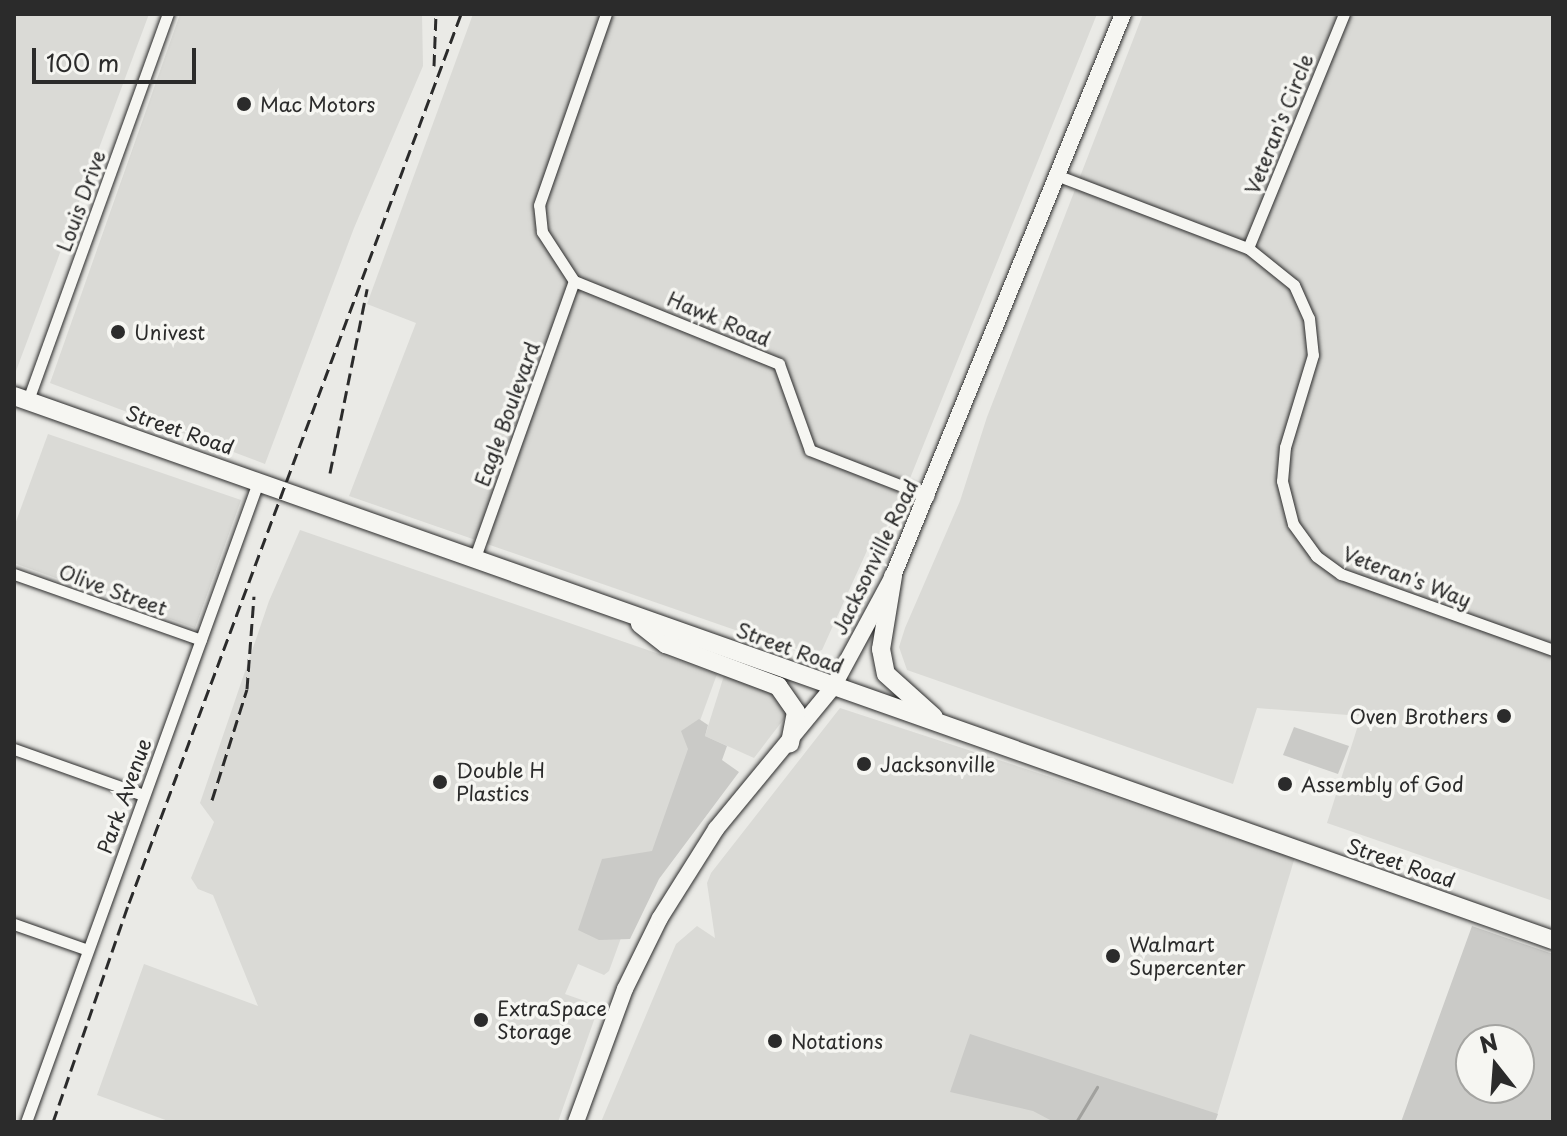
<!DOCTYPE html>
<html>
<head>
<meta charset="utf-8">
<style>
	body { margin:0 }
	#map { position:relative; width:1567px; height:1136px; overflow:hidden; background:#eaeae6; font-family:"Playpen Sans",sans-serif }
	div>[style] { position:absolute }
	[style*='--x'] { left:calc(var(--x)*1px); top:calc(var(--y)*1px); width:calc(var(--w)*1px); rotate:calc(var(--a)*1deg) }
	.built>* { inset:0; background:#dadad6 }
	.green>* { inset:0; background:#cacac7 }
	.stream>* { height:3px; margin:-1.5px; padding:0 1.5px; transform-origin:1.5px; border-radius:1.5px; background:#a1a19e }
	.roads { filter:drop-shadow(0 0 2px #2b2b2b) drop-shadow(0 0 2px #2b2b2b) }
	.minor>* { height:11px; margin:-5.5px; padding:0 5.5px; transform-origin:5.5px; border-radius:5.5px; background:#f6f6f2 }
	.secondary>* { height:16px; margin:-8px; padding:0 8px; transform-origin:8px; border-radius:8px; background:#f6f6f2 }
	.primary>* { height:18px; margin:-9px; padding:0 9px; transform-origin:9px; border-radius:9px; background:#f6f6f2 }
	.rail>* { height:3px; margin-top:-1.5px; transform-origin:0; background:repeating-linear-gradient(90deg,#2b2b2b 0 12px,transparent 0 18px) }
	.dots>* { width:22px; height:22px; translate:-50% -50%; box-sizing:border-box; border:4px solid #f6f6f2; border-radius:50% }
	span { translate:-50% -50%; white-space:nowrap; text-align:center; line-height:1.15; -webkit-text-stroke:7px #f6f6f2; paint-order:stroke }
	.poi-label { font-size:20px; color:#2b2b2b }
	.left { translate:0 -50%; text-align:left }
	.right { translate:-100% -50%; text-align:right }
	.street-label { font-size:20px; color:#2b2b2b }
	.frame { position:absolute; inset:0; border:16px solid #2b2b2b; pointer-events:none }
	.north { position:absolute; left:1455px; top:1024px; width:80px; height:80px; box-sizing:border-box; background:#f6f6f2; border:2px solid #a5a5a2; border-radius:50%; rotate:343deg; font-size:22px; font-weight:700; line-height:32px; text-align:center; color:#2b2b2b }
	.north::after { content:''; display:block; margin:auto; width:28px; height:36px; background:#2b2b2b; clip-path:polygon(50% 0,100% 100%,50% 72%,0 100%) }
	.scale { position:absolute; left:32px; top:48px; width:164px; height:36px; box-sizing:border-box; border:4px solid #2b2b2b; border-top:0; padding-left:10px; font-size:24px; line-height:28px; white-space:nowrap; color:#2b2b2b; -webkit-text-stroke:6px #f6f6f2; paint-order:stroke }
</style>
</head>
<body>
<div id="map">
	<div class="built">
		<div style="clip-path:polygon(14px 14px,149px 14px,16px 371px,14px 371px)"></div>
		<div style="clip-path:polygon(180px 14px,422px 14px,423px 66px,354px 228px,265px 464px,50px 383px)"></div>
		<div style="clip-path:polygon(473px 14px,1097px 14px,890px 528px,870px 544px,822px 650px,807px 655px,349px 496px,416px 323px,367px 304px)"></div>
		<div style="clip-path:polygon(1143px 14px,1553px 14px,1553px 901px,1327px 823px,1361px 716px,1257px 708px,1233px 784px,907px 670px,899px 647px,905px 628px,960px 501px,987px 417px)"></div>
		<div style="clip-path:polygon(48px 434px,241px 500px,195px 628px,14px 563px,14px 527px)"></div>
		<div style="clip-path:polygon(300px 530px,717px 674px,609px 971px,604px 975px,578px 964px,565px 994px,599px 1006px,558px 1122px,171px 1122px,97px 1095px,144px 964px,258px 1006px,213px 895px,198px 889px,191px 878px,214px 822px,200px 803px,269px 601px)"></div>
		<div style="clip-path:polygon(726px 669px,772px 686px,790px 711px,754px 758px,705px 736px)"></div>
		<div style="clip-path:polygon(840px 708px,1295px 857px,1215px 1122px,601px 1122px,676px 944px,697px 926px,715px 938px,707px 883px,711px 873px)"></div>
	</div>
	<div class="green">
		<div style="clip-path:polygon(699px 719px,708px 725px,705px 736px,727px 746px,722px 760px,739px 772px,659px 879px,630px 939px,599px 940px,578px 930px,602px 859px,652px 851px,688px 749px,681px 731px)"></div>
		<div style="clip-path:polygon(1294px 727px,1349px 746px,1338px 774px,1283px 755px)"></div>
		<div style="clip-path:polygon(evenodd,1472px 926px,1553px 954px,1553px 1122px,1401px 1122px,1472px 926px,1471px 1040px,1519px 1040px,1519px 1088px,1471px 1088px,1471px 1040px)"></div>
		<div style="clip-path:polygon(970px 1034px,1218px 1114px,1215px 1122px,1054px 1122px,1033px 1111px,950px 1092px)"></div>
	</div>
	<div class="stream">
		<div style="--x:1076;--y:1122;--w:41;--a:-59"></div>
	</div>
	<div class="roads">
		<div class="minor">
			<div style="--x:1059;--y:176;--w:202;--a:20.9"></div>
			<div style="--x:1248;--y:248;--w:59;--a:38.8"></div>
			<div style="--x:1294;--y:285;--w:36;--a:66"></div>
			<div style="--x:1309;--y:318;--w:37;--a:84"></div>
			<div style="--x:1313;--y:355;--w:96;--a:106.9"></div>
			<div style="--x:1285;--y:447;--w:34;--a:95"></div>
			<div style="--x:1282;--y:481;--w:44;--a:75.7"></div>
			<div style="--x:1293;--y:524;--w:39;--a:54"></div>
			<div style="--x:1316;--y:556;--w:31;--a:36"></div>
			<div style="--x:1341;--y:574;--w:225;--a:19.7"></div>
			<div style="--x:1248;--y:248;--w:253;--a:-67.7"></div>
			<div style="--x:574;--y:281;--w:221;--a:22"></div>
			<div style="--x:779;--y:364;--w:91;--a:70.2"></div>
			<div style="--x:810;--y:450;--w:127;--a:21.3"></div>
			<div style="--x:574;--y:281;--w:59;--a:-123.1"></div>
			<div style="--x:542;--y:232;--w:27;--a:-96"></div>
			<div style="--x:539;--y:205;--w:202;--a:-70.7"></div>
			<div style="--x:28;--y:400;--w:411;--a:-70.1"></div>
			<div style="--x:474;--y:560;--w:296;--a:-70.3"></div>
			<div style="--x:14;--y:574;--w:198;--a:19.4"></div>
			<div style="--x:14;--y:749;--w:137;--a:19.6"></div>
			<div style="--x:14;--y:924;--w:78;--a:19.4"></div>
			<div style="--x:26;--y:1122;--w:681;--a:-70.07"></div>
		</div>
		<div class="secondary">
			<div style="--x:576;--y:1122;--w:142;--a:-69.8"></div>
			<div style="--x:625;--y:989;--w:79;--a:-63.8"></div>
			<div style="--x:660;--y:918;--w:105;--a:-57.8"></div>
			<div style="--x:716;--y:829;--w:184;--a:-50.5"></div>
			<div style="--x:833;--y:687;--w:126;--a:-61.6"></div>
			<div style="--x:893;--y:576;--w:607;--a:-67.74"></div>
		</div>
		<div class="primary">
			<div style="--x:14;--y:396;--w:1632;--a:19.47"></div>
			<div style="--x:893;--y:576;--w:74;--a:99.3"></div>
			<div style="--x:881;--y:649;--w:25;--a:79"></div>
			<div style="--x:886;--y:674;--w:64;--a:41.9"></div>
			<div style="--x:640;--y:624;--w:33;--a:38"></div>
			<div style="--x:666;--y:644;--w:120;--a:20.6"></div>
			<div style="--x:778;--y:686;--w:32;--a:55"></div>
			<div style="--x:796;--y:712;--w:32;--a:101"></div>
		</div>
	</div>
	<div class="rail">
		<div style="--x:434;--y:66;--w:52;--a:-87.8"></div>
		<div style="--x:330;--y:473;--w:188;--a:-78.6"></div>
		<div style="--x:212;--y:800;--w:116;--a:-72.5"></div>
		<div style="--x:247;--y:689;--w:93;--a:-85.7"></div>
		<div style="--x:53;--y:1122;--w:232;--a:-70.9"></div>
		<div style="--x:129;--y:903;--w:949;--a:-69.52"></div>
	</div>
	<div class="dots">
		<div style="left:244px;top:104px;background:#2b2b2b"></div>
		<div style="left:118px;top:332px;background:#2b2b2b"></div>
		<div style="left:1504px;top:716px;background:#2b2b2b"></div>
		<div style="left:864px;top:764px;background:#2b2b2b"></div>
		<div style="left:440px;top:782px;background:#2b2b2b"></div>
		<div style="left:1285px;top:784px;background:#2b2b2b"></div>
		<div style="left:1113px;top:956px;background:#2b2b2b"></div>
		<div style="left:481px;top:1020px;background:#2b2b2b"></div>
		<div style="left:775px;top:1041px;background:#2b2b2b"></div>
	</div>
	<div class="poi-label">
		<span class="left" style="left:260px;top:104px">Mac Motors</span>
		<span class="left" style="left:134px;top:332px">Univest</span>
		<span class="right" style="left:1488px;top:716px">Oven Brothers</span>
		<span class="left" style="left:880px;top:764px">Jacksonville</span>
		<span class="left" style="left:456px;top:782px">Double H<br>Plastics</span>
		<span class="left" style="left:1301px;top:784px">Assembly of God</span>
		<span class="left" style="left:1129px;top:956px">Walmart<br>Supercenter</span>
		<span class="left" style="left:497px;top:1020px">ExtraSpace<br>Storage</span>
		<span class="left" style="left:791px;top:1041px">Notations</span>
	</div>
	<div class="street-label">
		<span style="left:1279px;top:124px;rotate:-68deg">Veteran's Circle</span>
		<span style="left:81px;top:201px;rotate:-70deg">Louis Drive</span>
		<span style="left:719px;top:319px;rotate:23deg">Hawk Road</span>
		<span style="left:507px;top:414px;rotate:-70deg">Eagle Boulevard</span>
		<span style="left:180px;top:430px;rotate:19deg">Street Road</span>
		<span style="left:875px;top:557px;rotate:-64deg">Jacksonville Road</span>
		<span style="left:1407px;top:577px;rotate:21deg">Veteran's Way</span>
		<span style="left:113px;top:590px;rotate:20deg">Olive Street</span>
		<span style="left:790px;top:648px;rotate:20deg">Street Road</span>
		<span style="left:124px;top:796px;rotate:-70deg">Park Avenue</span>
		<span style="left:1401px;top:863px;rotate:19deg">Street Road</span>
	</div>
	<div class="frame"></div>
	<div class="north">N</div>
	<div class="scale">100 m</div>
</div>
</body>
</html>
